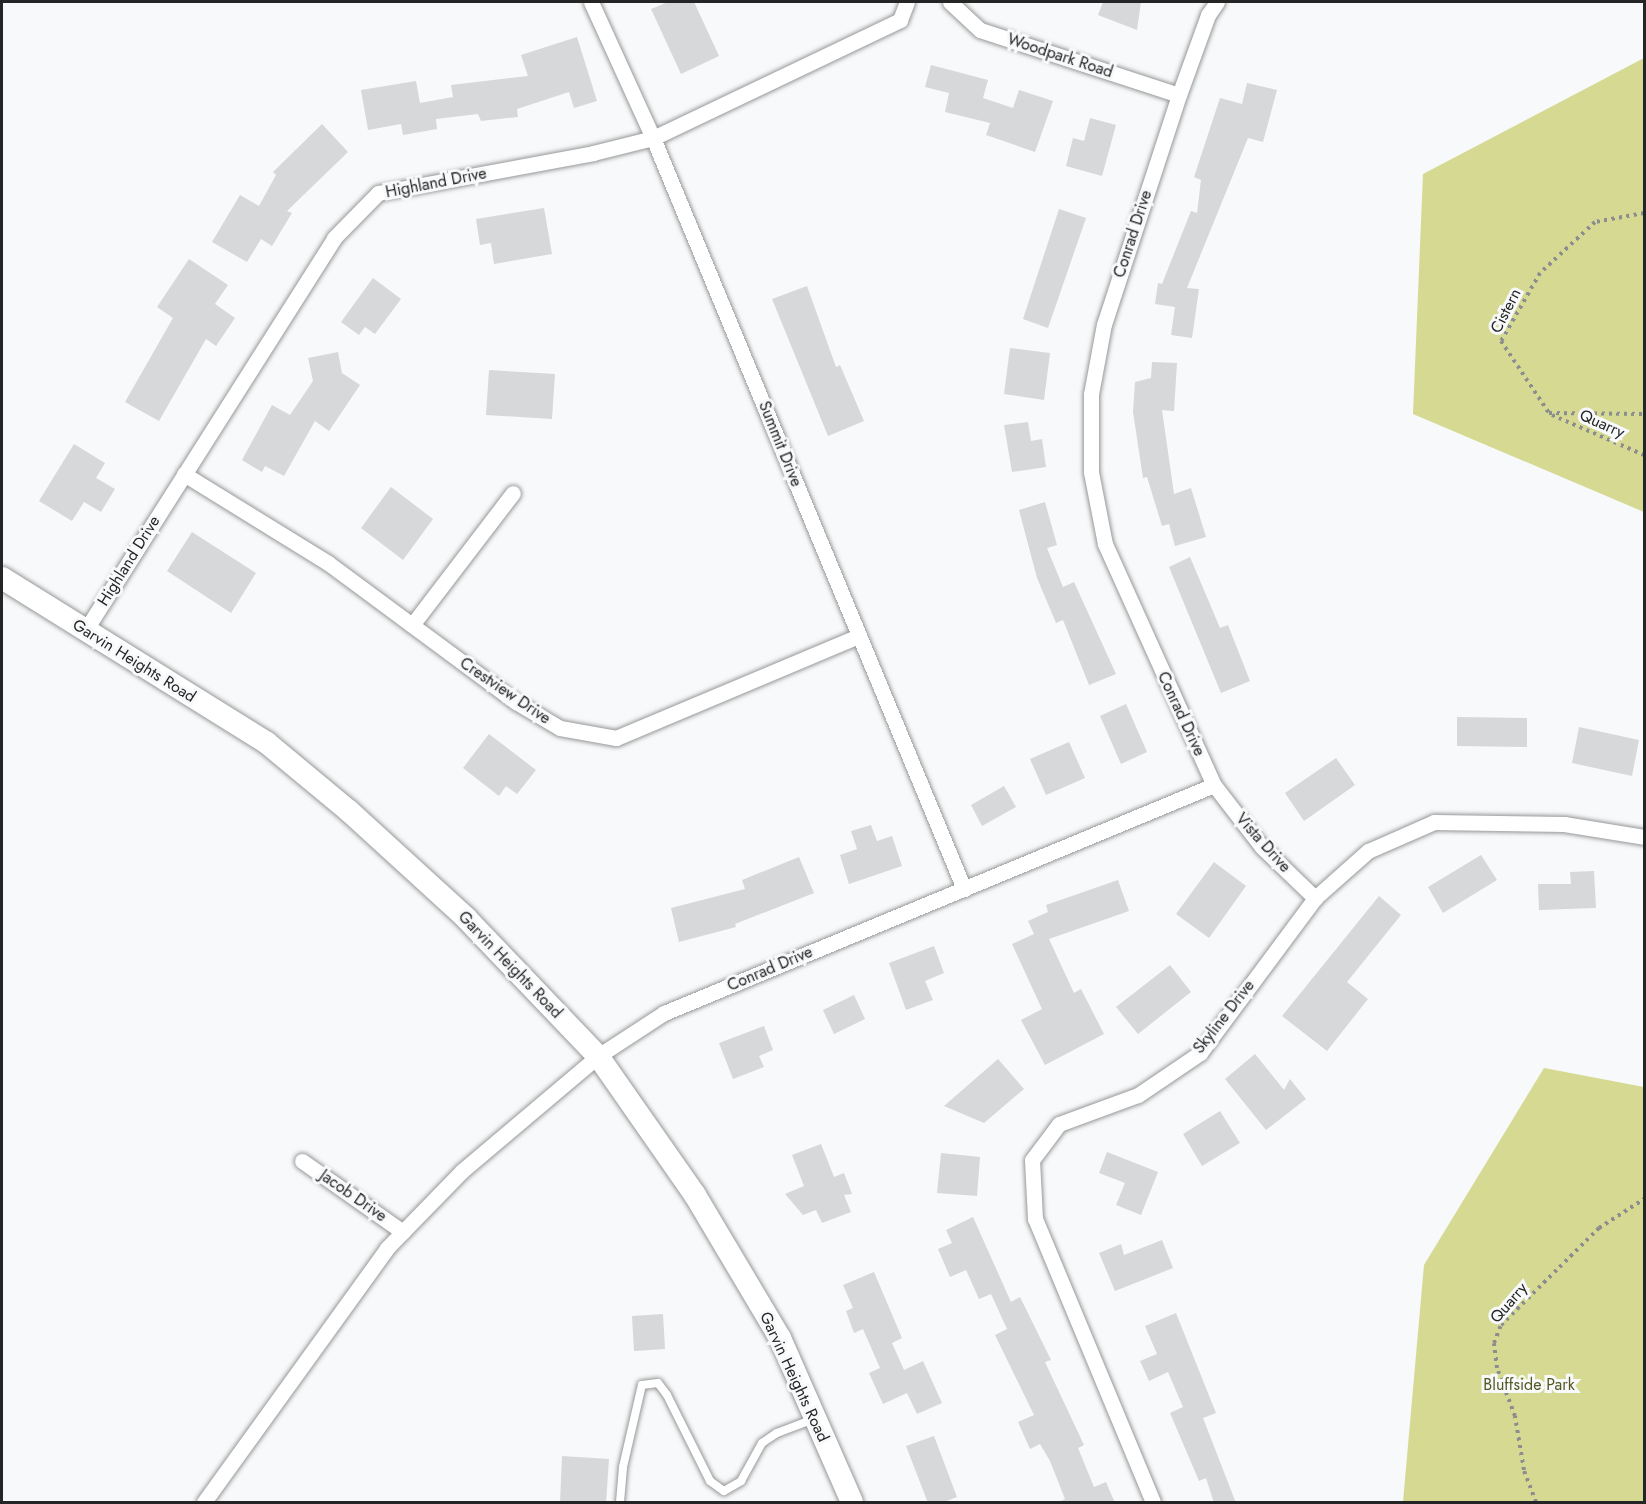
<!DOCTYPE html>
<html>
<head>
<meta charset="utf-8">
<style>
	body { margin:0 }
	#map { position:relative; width:1646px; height:1504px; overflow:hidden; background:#f7f9fa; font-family:Jost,sans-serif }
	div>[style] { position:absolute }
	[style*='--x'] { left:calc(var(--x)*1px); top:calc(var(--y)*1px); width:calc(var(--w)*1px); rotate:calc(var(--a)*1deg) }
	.green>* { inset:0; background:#d5d991 }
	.building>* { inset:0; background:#d7d8d9 }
	.path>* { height:4px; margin-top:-2px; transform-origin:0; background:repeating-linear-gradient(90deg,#8c8d8e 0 3px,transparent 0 7.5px) }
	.roads { filter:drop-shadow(0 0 2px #979899) drop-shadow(0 0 2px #979899) }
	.service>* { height:8px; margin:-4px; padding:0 4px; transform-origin:4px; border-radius:4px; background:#fff }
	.minor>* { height:15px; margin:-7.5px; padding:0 7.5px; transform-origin:7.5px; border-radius:7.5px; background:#fff }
	.secondary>* { height:22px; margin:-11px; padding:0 11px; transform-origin:11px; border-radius:11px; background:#fff }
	span { translate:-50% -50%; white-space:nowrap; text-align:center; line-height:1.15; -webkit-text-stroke:6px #f7f9fa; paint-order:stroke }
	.street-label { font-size:16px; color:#252525 }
	.park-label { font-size:16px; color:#555721 }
	.frame { position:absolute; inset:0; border:3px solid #252525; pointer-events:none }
</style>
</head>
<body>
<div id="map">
	<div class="green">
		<div style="clip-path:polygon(1644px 58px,1644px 512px,1413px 414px,1423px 174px)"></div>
		<div style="clip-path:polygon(1544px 1068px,1644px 1087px,1644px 1502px,1403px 1502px,1424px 1265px)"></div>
	</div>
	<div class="building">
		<div style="clip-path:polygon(668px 2px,694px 2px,719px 56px,681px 74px,651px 9px)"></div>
		<div style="clip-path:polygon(1103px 2px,1141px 2px,1137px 30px,1098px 15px)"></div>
		<div style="clip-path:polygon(577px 37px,597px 101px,574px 108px,569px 92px,517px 109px,518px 117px,481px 121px,478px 114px,436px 119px,437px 129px,403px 135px,401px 124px,368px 130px,361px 90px,416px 81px,420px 103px,453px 97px,451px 85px,528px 76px,521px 55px)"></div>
		<div style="clip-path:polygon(931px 65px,988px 80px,983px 98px,1013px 108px,1019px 90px,1053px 101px,1035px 152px,986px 135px,990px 123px,945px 112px,949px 93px,925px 87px)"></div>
		<div style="clip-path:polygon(1247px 83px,1277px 90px,1263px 142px,1248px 138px,1187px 288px,1199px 289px,1192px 338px,1171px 335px,1175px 307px,1155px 304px,1158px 283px,1162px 284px,1191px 211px,1197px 213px,1201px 180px,1194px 177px,1220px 98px,1242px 104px)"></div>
		<div style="clip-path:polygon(1090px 118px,1116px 125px,1102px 176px,1066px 166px,1073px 138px,1084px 141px)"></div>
		<div style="clip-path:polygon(322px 124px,348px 152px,287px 211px,292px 213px,272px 246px,261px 239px,247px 262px,212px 242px,240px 195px,259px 206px,276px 175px,273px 172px)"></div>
		<div style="clip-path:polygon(544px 208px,552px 254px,494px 264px,491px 243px,480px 245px,476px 219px)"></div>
		<div style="clip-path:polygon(1059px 209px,1086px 218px,1048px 328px,1023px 319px)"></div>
		<div style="clip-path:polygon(189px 259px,228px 285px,215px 304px,235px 318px,216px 346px,206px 339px,159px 421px,125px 402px,173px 318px,157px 307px)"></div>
		<div style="clip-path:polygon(373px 278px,401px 299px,375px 334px,365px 327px,359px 335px,341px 322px)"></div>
		<div style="clip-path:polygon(807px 286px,836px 367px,840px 365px,864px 421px,828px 436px,772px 299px)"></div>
		<div style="clip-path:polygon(1010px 348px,1050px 353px,1044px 400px,1004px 394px)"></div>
		<div style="clip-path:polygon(338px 352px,342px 373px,360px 385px,329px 431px,315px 421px,284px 476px,265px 466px,262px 472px,242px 460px,272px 405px,290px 415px,313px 381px,308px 358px)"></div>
		<div style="clip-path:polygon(1152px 362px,1177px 363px,1174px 411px,1162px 410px,1174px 494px,1191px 488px,1206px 537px,1175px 546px,1169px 524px,1162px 526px,1147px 477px,1143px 478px,1133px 412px,1135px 382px,1151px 378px)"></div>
		<div style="clip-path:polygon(489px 370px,555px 374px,552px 419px,486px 415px)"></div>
		<div style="clip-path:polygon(1028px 422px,1031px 441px,1042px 439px,1046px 467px,1012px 472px,1004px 425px)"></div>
		<div style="clip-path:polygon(74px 444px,105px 463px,96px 478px,115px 489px,101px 512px,84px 502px,72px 521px,39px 501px)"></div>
		<div style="clip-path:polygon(391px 487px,433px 519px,403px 560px,361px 528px)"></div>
		<div style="clip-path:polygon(1045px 502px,1057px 545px,1047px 548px,1063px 587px,1074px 582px,1116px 674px,1089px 685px,1063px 620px,1056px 623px,1037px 578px,1019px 510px)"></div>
		<div style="clip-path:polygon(192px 532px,256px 573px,231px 613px,167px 571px)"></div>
		<div style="clip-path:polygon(1190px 557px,1220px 628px,1228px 625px,1250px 681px,1221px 693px,1169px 567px)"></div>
		<div style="clip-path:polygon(1126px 704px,1147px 752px,1121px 764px,1100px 716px)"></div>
		<div style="clip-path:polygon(1457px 717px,1527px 718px,1527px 747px,1457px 746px)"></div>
		<div style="clip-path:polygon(1579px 727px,1639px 740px,1632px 776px,1572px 763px)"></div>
		<div style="clip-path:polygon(489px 734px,536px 770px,517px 794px,506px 786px,499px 796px,463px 768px)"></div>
		<div style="clip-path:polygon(1069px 742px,1085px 778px,1046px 795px,1030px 759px)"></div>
		<div style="clip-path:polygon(1336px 758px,1355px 785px,1304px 821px,1285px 793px)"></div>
		<div style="clip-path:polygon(1004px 786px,1016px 807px,982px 826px,971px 805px)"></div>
		<div style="clip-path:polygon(871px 825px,877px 841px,892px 836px,902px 866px,849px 884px,840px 855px,857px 849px,851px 831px)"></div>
		<div style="clip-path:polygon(1481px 855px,1497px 880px,1443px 913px,1428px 887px)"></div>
		<div style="clip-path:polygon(799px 857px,814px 893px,735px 924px,736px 927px,679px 942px,671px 908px,745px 889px,742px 880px)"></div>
		<div style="clip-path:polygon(1214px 862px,1246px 886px,1209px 938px,1176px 914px)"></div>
		<div style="clip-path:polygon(1594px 871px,1596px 908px,1539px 910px,1538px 884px,1571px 884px,1570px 872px)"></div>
		<div style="clip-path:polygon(1118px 880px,1129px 911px,1049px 939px,1074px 993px,1081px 989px,1104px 1034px,1045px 1065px,1021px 1020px,1042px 1009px,1012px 944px,1034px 934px,1028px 921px,1048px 912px,1046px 905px)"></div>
		<div style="clip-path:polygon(1379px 896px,1401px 915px,1347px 982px,1368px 999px,1327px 1051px,1282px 1016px)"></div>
		<div style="clip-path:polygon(934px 946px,944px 973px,925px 981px,933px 1000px,906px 1010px,889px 963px)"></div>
		<div style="clip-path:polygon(1170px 965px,1191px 992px,1138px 1034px,1116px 1007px)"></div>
		<div style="clip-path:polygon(854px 995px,865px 1019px,834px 1034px,823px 1010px)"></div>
		<div style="clip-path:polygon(764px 1026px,773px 1050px,759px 1056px,764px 1067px,733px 1079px,719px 1043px)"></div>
		<div style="clip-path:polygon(1255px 1054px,1284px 1090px,1290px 1079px,1306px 1099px,1266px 1130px,1225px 1079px)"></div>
		<div style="clip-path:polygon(998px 1059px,1024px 1089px,984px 1123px,944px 1106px)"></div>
		<div style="clip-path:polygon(1220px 1111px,1240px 1143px,1202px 1166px,1183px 1134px)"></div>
		<div style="clip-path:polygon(821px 1144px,834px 1177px,844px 1173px,852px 1194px,844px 1195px,851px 1212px,822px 1223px,816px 1210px,803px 1215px,785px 1194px,804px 1186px,792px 1155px)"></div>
		<div style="clip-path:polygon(1107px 1152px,1158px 1172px,1141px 1215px,1116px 1205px,1125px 1183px,1099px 1173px)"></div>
		<div style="clip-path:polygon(941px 1153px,980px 1157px,977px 1196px,937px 1193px)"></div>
		<div style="clip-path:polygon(973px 1217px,1011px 1302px,1020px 1297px,1051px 1360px,1045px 1362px,1084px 1445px,1078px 1448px,1094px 1487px,1106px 1482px,1115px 1503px,1057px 1503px,1065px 1499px,1050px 1461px,1040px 1444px,1030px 1449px,1018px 1422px,1034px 1415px,995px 1335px,1007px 1329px,991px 1294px,979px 1299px,966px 1270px,950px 1277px,938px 1249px,952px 1243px,946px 1230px)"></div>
		<div style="clip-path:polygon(1162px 1240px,1173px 1268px,1115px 1291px,1099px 1253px,1121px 1244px,1124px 1255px)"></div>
		<div style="clip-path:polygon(874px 1272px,902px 1338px,892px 1343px,904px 1370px,923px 1361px,942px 1403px,917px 1414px,907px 1393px,883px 1404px,869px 1373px,880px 1368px,863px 1329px,854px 1333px,846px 1311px,853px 1308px,843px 1285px)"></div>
		<div style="clip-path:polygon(1176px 1313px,1216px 1413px,1203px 1418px,1236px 1503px,1214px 1503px,1206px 1478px,1199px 1481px,1170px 1413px,1183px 1407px,1168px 1372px,1149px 1381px,1140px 1361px,1157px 1354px,1145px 1326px)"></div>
		<div style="clip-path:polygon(663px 1314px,665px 1349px,634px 1351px,632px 1316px)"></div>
		<div style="clip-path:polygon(934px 1436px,957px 1497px,941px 1503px,928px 1503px,906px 1446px)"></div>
		<div style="clip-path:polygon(562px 1456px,609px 1459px,606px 1503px,560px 1503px)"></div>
	</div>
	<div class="path">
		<div style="--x:1644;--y:213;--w:50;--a:169.6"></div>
		<div style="--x:1595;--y:222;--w:75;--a:137.2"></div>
		<div style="--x:1540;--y:273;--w:78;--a:119.8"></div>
		<div style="--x:1501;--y:341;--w:87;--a:56.3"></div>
		<div style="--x:1549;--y:413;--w:95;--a:0.6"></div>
		<div style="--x:1552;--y:415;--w:100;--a:23.5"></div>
		<div style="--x:1536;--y:1502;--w:34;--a:-111"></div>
		<div style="--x:1524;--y:1470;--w:55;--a:-99.5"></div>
		<div style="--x:1515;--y:1416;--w:51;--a:-110.6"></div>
		<div style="--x:1497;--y:1368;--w:25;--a:-97"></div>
		<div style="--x:1494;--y:1343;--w:19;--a:-69"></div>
		<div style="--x:1501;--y:1325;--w:138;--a:-44.7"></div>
		<div style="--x:1599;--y:1228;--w:54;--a:-32.8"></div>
	</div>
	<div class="roads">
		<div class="service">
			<div style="--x:620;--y:1502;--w:35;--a:-85"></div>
			<div style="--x:623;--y:1467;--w:84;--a:-77"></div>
			<div style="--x:642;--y:1385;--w:16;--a:-7"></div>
			<div style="--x:658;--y:1383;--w:15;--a:53"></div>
			<div style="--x:667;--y:1395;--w:96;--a:63.4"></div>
			<div style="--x:710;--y:1481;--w:17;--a:36"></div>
			<div style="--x:724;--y:1491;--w:20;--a:-30"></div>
			<div style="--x:741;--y:1481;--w:43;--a:-61.1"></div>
			<div style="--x:762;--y:1443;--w:18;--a:-34"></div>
			<div style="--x:777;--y:1433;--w:40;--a:-21"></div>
		</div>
		<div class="minor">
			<div style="--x:591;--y:2;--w:149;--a:65.5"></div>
			<div style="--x:653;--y:138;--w:813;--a:67.5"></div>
			<div style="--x:950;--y:2;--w:41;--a:43"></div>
			<div style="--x:980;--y:30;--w:209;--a:18.1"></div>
			<div style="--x:1217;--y:2;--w:16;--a:125"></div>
			<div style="--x:1208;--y:15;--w:85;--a:109.9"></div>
			<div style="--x:1179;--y:95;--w:241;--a:108.1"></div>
			<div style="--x:1104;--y:324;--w:71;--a:100.5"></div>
			<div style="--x:1091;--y:394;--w:78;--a:90"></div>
			<div style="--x:1091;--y:472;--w:73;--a:79"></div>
			<div style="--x:1105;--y:544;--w:265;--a:65.7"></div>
			<div style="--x:1214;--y:785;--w:78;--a:52.3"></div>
			<div style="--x:1262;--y:847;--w:74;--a:43.9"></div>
			<div style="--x:184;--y:474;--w:169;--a:31.7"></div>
			<div style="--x:328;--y:563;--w:234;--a:36.5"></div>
			<div style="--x:516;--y:702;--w:51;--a:30.6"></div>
			<div style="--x:560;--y:728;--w:57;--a:10.1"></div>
			<div style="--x:616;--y:738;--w:264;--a:-22.8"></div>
			<div style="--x:412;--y:625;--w:166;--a:-52.6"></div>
			<div style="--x:85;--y:631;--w:465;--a:-57.6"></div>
			<div style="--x:334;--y:238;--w:63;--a:-45.6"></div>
			<div style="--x:378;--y:193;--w:219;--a:-10.5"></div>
			<div style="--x:593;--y:153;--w:62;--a:-14"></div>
			<div style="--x:653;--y:138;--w:274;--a:-25.5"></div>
			<div style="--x:900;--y:20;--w:19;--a:-69"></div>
			<div style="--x:302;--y:1161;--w:123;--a:35.1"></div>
			<div style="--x:204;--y:1502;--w:313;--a:-54.2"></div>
			<div style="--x:387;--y:1248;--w:107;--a:-45.8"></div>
			<div style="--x:462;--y:1171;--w:178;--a:-40.2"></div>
			<div style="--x:598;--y:1056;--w:79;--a:-33.1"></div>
			<div style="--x:664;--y:1013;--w:595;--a:-22.52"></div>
			<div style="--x:1153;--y:1502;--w:307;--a:-112.6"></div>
			<div style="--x:1035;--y:1219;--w:59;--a:-92.9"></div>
			<div style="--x:1032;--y:1160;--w:45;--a:-53.1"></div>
			<div style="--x:1059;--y:1124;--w:84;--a:-20.2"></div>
			<div style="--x:1138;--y:1095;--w:75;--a:-34.1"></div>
			<div style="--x:1200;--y:1053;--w:193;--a:-53.4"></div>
			<div style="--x:1315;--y:898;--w:71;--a:-41.6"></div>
			<div style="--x:1368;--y:851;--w:72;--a:-23.7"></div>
			<div style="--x:1434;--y:822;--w:130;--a:0.9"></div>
			<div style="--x:1564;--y:824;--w:81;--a:9.2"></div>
		</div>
		<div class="secondary">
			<div style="--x:2;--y:578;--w:312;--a:31.9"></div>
			<div style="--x:267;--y:743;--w:107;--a:39.7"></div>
			<div style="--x:349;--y:811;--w:159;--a:42.4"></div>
			<div style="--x:466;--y:918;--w:191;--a:46.3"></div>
			<div style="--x:598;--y:1056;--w:169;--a:55.1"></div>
			<div style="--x:695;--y:1195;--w:166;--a:59.3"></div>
			<div style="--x:780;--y:1338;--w:179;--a:66.3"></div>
		</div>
	</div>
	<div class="street-label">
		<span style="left:1060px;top:56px;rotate:18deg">Woodpark Road</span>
		<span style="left:436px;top:183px;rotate:-11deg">Highland Drive</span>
		<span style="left:1133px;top:234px;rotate:-72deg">Conrad Drive</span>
		<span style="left:1506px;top:311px;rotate:-63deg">Cistern</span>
		<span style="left:1602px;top:424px;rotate:24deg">Quarry</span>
		<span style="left:780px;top:444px;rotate:68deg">Summit Drive</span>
		<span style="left:129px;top:561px;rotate:-58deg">Highland Drive</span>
		<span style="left:134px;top:661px;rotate:32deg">Garvin Heights Road</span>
		<span style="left:505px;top:691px;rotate:34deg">Crestview Drive</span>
		<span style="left:1181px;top:714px;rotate:65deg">Conrad Drive</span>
		<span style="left:1263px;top:843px;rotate:48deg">Vista Drive</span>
		<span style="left:510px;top:965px;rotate:46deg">Garvin Heights Road</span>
		<span style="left:770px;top:969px;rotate:-23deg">Conrad Drive</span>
		<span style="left:1224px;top:1017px;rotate:-52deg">Skyline Drive</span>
		<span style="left:353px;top:1196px;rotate:35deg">Jacob Drive</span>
		<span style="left:1509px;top:1303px;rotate:-49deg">Quarry</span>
		<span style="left:794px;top:1377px;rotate:65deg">Garvin Heights Road</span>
	</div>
	<div class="park-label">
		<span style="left:1529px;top:1385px">Bluffside Park</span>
	</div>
	<div class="frame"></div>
</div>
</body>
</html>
